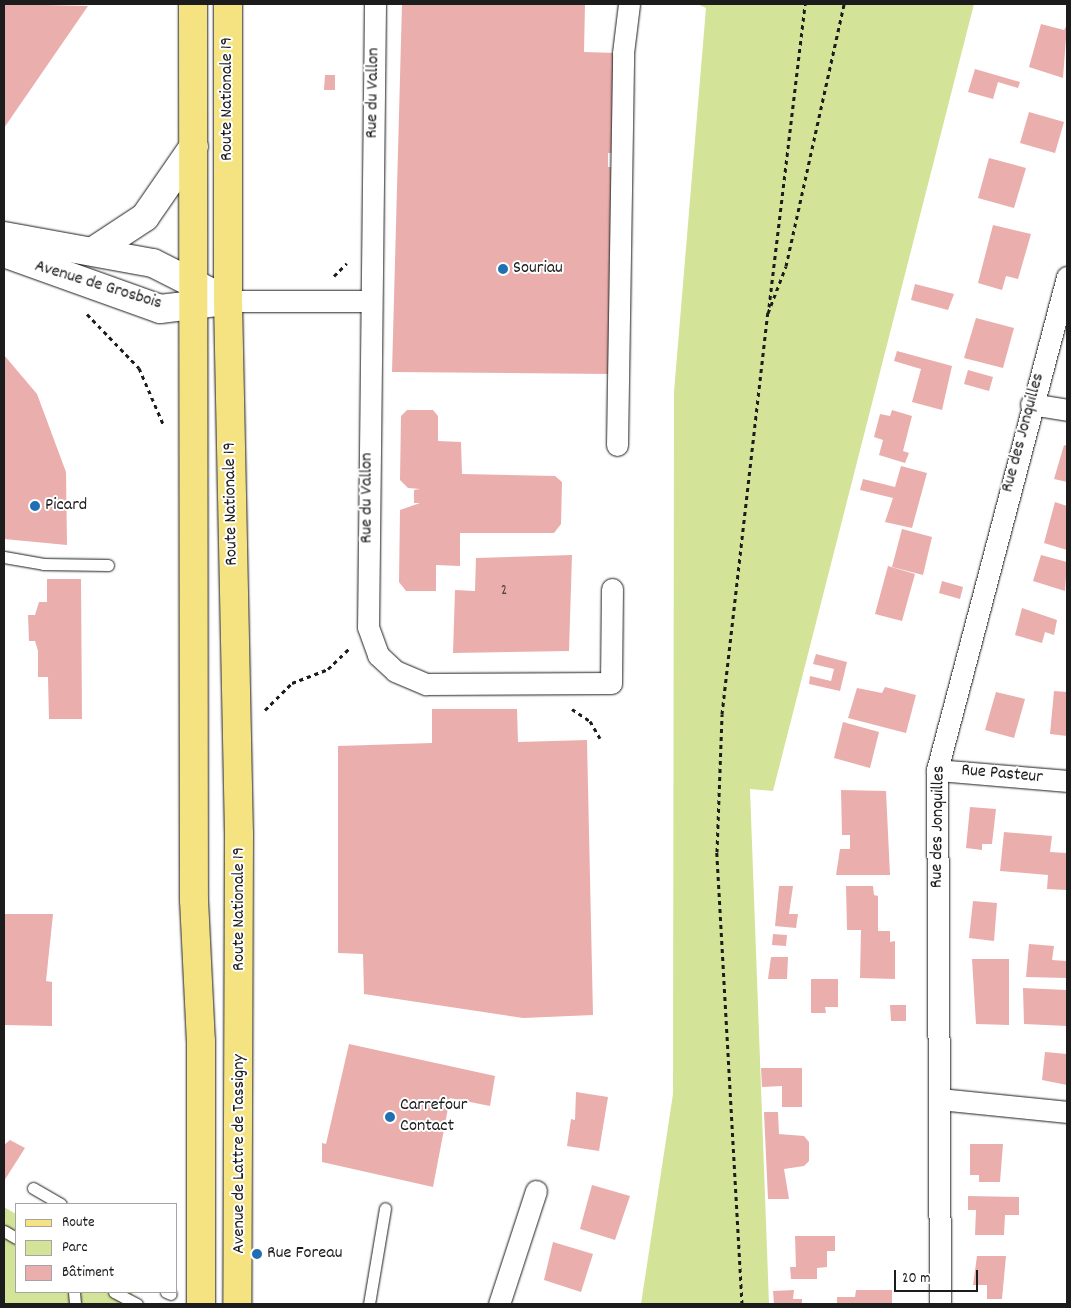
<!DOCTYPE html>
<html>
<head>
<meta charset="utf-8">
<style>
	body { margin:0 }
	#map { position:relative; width:1071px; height:1308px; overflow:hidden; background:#fff; font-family:Dekko,sans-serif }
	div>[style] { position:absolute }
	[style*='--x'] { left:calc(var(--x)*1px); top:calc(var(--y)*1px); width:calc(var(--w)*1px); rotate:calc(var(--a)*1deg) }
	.green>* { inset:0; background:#d3e397 }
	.building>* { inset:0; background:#eaaeac }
	.path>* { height:3px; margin-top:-1.5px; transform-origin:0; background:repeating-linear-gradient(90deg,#1c1c1c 0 4px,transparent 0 8px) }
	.roads { filter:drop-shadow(0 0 1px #1c1c1c) drop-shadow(0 0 1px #1c1c1c) }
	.service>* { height:11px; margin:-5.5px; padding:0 5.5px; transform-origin:5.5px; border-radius:5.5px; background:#fff }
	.minor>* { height:21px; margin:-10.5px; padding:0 10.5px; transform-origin:10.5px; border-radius:10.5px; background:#fff }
	.tertiary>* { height:28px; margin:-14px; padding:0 14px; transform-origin:14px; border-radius:14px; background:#fff }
	.primary>* { height:28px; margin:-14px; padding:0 14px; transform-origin:14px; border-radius:14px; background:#f5e382 }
	.dots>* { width:14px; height:14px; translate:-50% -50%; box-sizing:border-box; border:2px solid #fff; border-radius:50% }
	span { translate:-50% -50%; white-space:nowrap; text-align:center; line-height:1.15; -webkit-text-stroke:4px #fff; paint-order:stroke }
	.number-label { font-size:15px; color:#504040 }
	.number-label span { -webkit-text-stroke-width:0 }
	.street-label { font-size:18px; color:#1c1c1c }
	.poi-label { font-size:18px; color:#1c1c1c }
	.left { translate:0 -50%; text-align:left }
	.frame { position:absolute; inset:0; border:5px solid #1c1c1c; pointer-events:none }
	.legend { position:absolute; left:15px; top:1203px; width:162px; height:90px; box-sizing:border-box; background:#fff; border:1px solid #a4a4a4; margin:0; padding:6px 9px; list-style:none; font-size:15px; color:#1c1c1c }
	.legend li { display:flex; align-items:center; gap:10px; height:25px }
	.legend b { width:25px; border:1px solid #a4a4a4 }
	.scale { position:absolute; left:894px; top:1270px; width:84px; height:22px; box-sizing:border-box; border:2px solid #1c1c1c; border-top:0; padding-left:6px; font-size:15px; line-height:18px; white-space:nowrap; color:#1c1c1c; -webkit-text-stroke:4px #fff; paint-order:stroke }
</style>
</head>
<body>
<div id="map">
	<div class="green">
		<div style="clip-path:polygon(697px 4px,974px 4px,773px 791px,750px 789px,769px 1304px,641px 1304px,673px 1094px,674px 392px,706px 8px)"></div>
		<div style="clip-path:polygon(4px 1207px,16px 1214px,16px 1292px,132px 1292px,133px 1304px,4px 1304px)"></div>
	</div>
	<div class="building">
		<div style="clip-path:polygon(4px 4px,88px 6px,4px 128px)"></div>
		<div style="clip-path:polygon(402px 4px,585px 4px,584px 52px,616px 53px,615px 153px,608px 153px,608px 167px,614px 167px,611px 374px,392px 372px)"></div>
		<div style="clip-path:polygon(1041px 24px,1064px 30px,1067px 25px,1063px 78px,1029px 67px)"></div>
		<div style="clip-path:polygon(975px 69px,1020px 82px,1018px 88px,998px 82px,993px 99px,968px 92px)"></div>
		<div style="clip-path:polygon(325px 75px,335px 75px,335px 90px,324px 90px)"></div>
		<div style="clip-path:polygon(1029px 112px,1064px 122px,1055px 153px,1020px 143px)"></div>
		<div style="clip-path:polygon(989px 158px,1026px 168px,1014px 208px,978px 198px)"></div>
		<div style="clip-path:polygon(993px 225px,1031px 234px,1018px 279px,1006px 276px,1002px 290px,978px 283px)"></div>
		<div style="clip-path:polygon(915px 284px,954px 294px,948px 310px,911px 300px)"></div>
		<div style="clip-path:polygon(976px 318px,1014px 328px,1003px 368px,964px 358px)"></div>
		<div style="clip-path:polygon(897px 351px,952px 366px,942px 410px,912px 402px,921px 369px,894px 361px)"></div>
		<div style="clip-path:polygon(4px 355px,37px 394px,66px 472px,67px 545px,4px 539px)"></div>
		<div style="clip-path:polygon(968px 370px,993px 377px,989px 391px,964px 384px)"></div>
		<div style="clip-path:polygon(407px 410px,433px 410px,438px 416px,438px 441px,461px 442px,462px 474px,555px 476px,562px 482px,561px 524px,554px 533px,460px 533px,460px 566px,436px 565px,436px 591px,406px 591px,399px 582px,400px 510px,420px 503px,414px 503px,414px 490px,420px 489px,408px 488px,400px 480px,401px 416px)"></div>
		<div style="clip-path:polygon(892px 410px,912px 416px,903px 451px,909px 453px,905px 463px,879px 455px,883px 440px,874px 437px,880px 414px,890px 416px)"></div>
		<div style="clip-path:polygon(1064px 445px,1067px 446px,1067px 482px,1054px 479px)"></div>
		<div style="clip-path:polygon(901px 466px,927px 473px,912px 528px,885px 522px,893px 498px,860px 490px,863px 479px,895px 487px)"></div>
		<div style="clip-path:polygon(1055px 502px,1067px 506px,1067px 550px,1044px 543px)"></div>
		<div style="clip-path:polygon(902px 529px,932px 537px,923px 575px,892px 567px)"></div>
		<div style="clip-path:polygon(572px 555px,569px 651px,453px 653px,455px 590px,475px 591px,476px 558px)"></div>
		<div style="clip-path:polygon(1041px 555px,1067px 562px,1065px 591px,1033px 581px)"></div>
		<div style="clip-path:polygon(888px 566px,915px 574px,902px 621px,875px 614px)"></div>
		<div style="clip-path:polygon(47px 579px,81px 579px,82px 719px,49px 719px,48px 677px,38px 677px,38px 651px,35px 641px,29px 641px,28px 615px,35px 615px,39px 602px,47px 602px)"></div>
		<div style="clip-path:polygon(942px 581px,963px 587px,960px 599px,939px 593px)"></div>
		<div style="clip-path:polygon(1022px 608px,1057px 620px,1054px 635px,1045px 632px,1042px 643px,1015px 635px)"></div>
		<div style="clip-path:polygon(816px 654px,847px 662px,840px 691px,809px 684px,810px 676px,831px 681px,834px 669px,813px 664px)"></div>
		<div style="clip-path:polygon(885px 687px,916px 695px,906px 733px,848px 718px,857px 688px,882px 693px)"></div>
		<div style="clip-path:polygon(1054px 691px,1067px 692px,1067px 736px,1050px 734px)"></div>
		<div style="clip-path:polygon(996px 692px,1025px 699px,1014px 738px,985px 730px)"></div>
		<div style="clip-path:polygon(432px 709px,517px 709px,518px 742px,587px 740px,593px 1015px,523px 1018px,364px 994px,363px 954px,338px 953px,338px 746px,432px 743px)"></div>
		<div style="clip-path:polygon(843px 722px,879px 732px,870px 768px,834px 758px)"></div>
		<div style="clip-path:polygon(841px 790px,886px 791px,890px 875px,836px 875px,840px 849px,850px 849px,850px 835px,842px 835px)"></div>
		<div style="clip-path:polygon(970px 807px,996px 809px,992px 844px,982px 844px,982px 850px,966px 848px)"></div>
		<div style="clip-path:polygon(1004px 832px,1052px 836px,1050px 852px,1067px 853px,1067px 890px,1047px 889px,1048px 875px,1000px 871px)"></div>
		<div style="clip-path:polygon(779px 886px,793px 886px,789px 914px,798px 914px,796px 928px,775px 926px)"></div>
		<div style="clip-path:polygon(846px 886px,873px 886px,874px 895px,878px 896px,878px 931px,890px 931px,890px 942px,895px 941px,895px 979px,860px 978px,861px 930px,847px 930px)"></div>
		<div style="clip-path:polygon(973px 901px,997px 903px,994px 941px,969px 938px)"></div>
		<div style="clip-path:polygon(4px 914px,53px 914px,46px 981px,52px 982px,52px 1026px,4px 1025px)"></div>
		<div style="clip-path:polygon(773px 934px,787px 935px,786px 946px,772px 945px)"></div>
		<div style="clip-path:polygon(1029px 944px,1054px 946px,1052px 960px,1067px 961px,1067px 978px,1026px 977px)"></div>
		<div style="clip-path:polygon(771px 957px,788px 957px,787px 979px,768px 979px)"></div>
		<div style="clip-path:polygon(972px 959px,1009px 959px,1009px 1025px,976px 1024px)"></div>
		<div style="clip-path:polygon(811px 979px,838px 979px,838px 1007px,825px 1007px,826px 1013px,811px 1013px)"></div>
		<div style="clip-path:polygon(1023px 988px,1067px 990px,1067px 1026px,1024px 1024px)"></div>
		<div style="clip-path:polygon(890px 1005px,906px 1005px,906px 1021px,891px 1021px)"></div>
		<div style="clip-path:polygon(349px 1044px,495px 1076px,490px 1106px,450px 1098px,433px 1187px,322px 1162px,322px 1143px,326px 1144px)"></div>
		<div style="clip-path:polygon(1045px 1052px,1067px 1054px,1067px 1085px,1042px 1080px)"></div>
		<div style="clip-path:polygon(761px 1068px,802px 1068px,802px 1107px,782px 1107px,782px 1086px,762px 1087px)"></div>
		<div style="clip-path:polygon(576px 1092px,608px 1097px,599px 1151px,567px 1146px,571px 1119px,575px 1120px)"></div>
		<div style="clip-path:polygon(764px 1112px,778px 1112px,779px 1134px,804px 1136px,809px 1142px,809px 1161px,804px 1166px,784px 1169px,789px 1199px,768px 1199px)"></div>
		<div style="clip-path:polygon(10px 1140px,25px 1148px,4px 1181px,4px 1145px)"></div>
		<div style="clip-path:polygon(970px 1144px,1003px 1144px,1000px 1182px,979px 1182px,979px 1175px,970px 1175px)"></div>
		<div style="clip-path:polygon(592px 1185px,630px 1196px,615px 1240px,580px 1229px)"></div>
		<div style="clip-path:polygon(968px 1196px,1019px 1197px,1019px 1215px,1005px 1215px,1004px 1235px,975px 1235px,976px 1210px,968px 1210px)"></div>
		<div style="clip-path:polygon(795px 1236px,835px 1236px,835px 1251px,827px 1251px,827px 1267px,817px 1268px,817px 1279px,791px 1279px,790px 1267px,796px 1267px)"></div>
		<div style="clip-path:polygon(553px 1242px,593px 1254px,581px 1292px,544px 1280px)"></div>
		<div style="clip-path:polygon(977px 1256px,1006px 1256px,1002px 1299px,987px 1299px,987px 1285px,973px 1285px)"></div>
		<div style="clip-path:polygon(794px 1290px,793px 1299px,802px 1299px,802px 1304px,774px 1304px,773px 1291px)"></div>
		<div style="clip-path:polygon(856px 1290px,892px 1290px,892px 1304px,837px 1304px,837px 1297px,855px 1297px)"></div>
	</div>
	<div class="path">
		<div style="--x:334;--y:276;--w:18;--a:-45"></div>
		<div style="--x:769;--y:307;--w:305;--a:-83.2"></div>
		<div style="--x:87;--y:314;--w:75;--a:46.1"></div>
		<div style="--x:139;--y:368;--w:63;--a:66.7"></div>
		<div style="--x:572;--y:709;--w:22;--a:34"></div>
		<div style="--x:590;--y:721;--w:20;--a:60"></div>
		<div style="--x:265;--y:710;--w:38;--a:-45"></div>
		<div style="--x:292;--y:683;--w:39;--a:-21"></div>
		<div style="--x:328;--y:669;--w:30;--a:-44"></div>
		<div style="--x:742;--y:1304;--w:453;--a:-93.2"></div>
		<div style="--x:717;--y:852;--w:138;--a:-87.9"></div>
		<div style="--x:722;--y:714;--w:404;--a:-83.5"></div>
		<div style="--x:768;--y:313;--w:50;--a:-69"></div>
		<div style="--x:786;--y:266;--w:268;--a:-77.5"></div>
	</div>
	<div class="roads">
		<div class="service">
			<div style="--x:4;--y:557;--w:40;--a:10"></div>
			<div style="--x:43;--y:564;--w:65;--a:0.9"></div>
			<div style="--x:33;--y:1188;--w:32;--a:30"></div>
			<div style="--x:4;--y:1231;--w:14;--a:30"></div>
			<div style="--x:74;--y:1292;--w:12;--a:85"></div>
			<div style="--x:114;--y:1292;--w:26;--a:28"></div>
			<div style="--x:166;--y:1292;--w:5;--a:22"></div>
			<div style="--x:369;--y:1304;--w:97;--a:-80.5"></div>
		</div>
		<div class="minor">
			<div style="--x:375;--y:4;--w:623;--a:90.64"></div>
			<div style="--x:368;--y:627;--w:30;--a:70"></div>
			<div style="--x:378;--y:655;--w:23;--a:43"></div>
			<div style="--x:395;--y:671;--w:34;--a:23"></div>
			<div style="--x:426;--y:684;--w:185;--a:-0.3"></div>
			<div style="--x:611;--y:683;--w:94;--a:-89.4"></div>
			<div style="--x:228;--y:301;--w:140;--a:0"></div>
			<div style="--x:1031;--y:404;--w:36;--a:9"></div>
			<div style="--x:617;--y:445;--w:392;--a:-89.1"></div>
			<div style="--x:623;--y:53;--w:49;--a:-83"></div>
			<div style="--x:937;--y:770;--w:130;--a:4.8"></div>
			<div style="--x:940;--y:1099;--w:128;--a:5.8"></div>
			<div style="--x:499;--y:1304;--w:119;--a:-71.9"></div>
			<div style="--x:940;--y:1304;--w:534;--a:-90.32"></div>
			<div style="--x:937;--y:770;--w:510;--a:-75.23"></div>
		</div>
		<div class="tertiary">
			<div style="--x:4;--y:236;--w:151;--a:10.3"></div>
			<div style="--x:153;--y:263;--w:84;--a:26.9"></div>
			<div style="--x:95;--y:250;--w:60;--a:-33.4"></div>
			<div style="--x:145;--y:217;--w:86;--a:-55.4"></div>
			<div style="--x:4;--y:253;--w:166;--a:19.7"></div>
			<div style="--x:160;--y:309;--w:57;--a:-7"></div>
		</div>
		<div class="primary">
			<div style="--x:193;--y:4;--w:896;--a:89.94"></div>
			<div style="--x:194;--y:900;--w:141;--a:87.2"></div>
			<div style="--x:201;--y:1041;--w:263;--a:90"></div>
			<div style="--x:228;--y:4;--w:297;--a:90"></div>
			<div style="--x:228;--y:301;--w:533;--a:88.82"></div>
			<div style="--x:239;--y:834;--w:470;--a:90.2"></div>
		</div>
	</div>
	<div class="dots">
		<div style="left:503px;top:269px;background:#1f6fb2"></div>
		<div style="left:35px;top:506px;background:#1f6fb2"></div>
		<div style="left:390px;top:1117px;background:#1f6fb2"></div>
		<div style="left:257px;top:1254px;background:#1f6fb2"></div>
	</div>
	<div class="number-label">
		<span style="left:504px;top:592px">2</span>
	</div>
	<div class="street-label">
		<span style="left:374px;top:93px;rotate:-89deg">Rue du Vallon</span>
		<span style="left:228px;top:99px;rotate:-90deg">Route Nationale 19</span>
		<span style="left:98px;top:286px;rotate:17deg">Avenue de Grosbois</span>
		<span style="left:1024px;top:433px;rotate:-75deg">Rue des Jonquilles</span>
		<span style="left:368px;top:498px;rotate:-90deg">Rue du Vallon</span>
		<span style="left:232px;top:504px;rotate:-91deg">Route Nationale 19</span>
		<span style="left:1002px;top:775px;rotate:5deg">Rue Pasteur</span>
		<span style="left:939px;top:827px;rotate:-89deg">Rue des Jonquilles</span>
		<span style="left:240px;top:909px;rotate:-90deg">Route Nationale 19</span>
		<span style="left:240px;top:1154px;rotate:-90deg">Avenue de Lattre de Tassigny</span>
	</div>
	<div class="poi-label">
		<span class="left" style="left:513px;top:269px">Souriau</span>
		<span class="left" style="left:45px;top:506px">Picard</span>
		<span class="left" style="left:400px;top:1117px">Carrefour<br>Contact</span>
		<span class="left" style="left:267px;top:1254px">Rue Foreau</span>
	</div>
	<div class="frame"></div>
	<ul class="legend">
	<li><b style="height:6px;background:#f5e382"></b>Route</li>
	<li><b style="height:14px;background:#d3e397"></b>Parc</li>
	<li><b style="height:14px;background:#eaaeac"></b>Bâtiment</li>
	</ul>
	<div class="scale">20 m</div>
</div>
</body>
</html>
